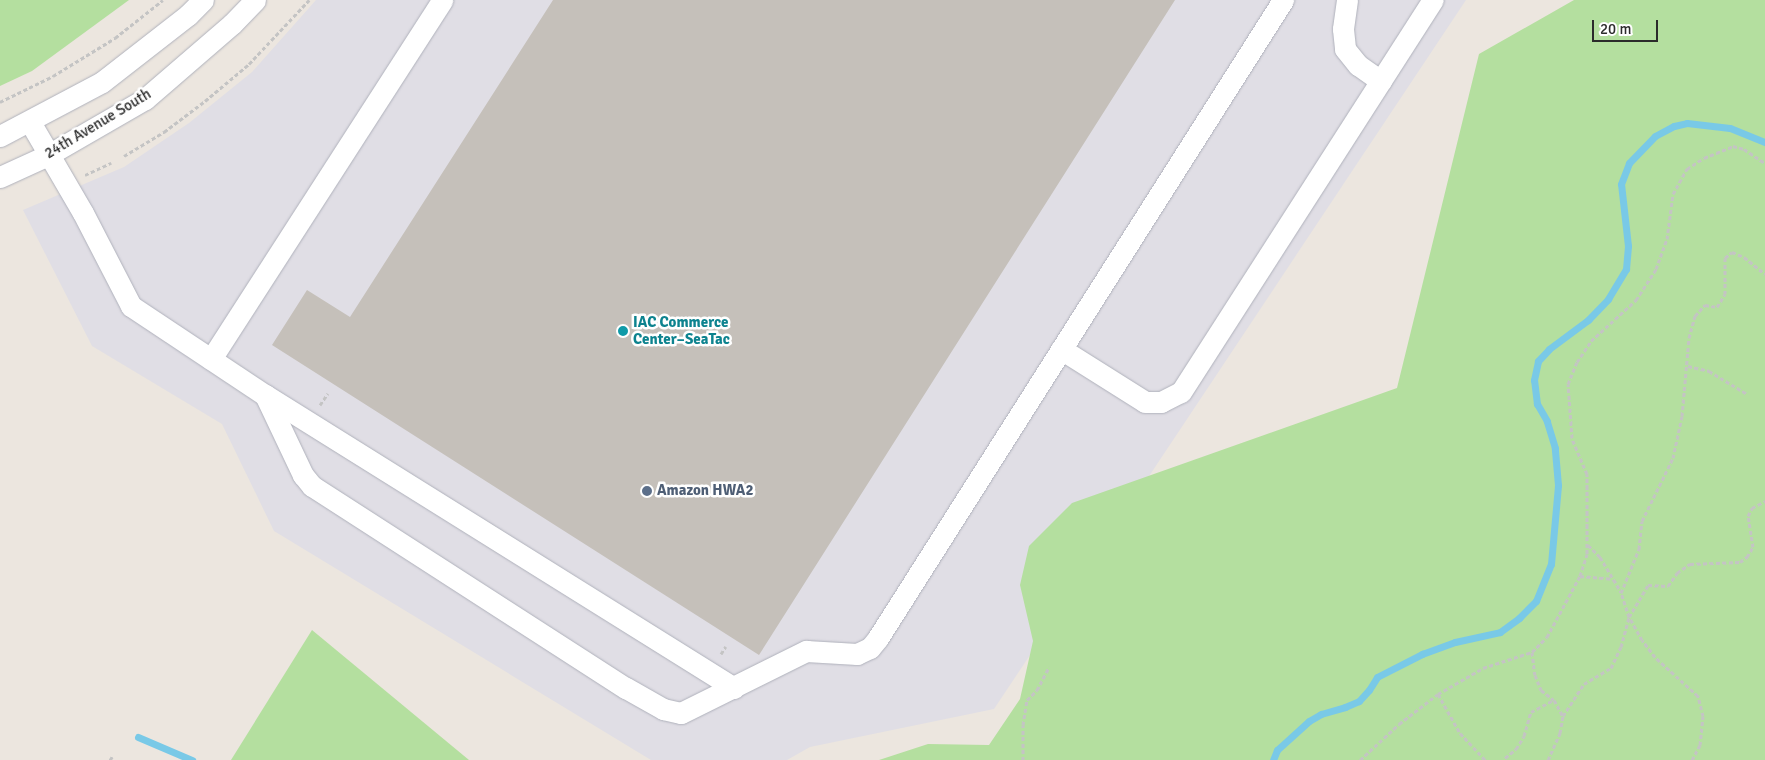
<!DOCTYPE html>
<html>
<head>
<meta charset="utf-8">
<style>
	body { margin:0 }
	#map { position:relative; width:1765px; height:760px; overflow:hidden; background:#ece6df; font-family:Signika,sans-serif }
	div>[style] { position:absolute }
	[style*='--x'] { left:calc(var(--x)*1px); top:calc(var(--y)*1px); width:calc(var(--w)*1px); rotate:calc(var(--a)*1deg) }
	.industrial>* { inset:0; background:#e0dee5 }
	.green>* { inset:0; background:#b4df9f }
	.stream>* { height:7px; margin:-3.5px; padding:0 3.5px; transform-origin:3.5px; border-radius:3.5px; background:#79c9e7 }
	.building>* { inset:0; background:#c5c0ba }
	.path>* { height:3px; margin-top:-1.5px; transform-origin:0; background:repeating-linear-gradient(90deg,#c4c4c4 0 4px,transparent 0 6.5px) }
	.roads { filter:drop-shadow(0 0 1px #afb1bb) drop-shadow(0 0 1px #afb1bb) }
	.minor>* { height:21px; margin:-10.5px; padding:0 10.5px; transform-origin:10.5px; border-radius:10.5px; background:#fff }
	.dots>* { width:14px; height:14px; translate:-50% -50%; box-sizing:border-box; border:2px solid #fff; border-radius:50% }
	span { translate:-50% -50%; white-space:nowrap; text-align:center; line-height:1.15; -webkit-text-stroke:5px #fff; paint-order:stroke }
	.street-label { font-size:15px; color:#2b2b2b }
	.culture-label { font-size:15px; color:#0d838f; font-weight:700 }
	.left { translate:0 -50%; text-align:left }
	.service-label { font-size:15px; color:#4e5e75; font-weight:700 }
	.scale { position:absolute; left:1592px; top:20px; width:66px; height:22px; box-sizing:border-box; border:2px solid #2b2b2b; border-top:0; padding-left:6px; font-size:15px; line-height:18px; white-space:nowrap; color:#2b2b2b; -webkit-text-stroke:4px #fff; paint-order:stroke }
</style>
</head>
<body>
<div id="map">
	<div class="industrial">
		<div style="clip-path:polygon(316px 0,1466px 0,994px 709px,810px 747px,787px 760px,651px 760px,274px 531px,222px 424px,92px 346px,23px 210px,124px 167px,189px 123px,252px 72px)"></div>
	</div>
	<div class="green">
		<div style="clip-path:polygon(0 0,129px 0,32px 71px,0 86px)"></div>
		<div style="clip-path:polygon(1574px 0,1765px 0,1765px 760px,879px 760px,928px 744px,989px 745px,1020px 699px,1033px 641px,1020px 585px,1029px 546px,1072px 503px,1397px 388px,1479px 54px)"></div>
		<div style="clip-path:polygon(312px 630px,469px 760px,231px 760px)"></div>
	</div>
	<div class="stream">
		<div style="--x:138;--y:737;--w:59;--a:23.1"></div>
		<div style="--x:1273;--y:760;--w:11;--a:-68"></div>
		<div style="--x:1277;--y:750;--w:43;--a:-42.2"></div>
		<div style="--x:1309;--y:721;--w:14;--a:-30"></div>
		<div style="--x:1321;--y:714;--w:25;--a:-16"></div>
		<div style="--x:1345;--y:707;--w:15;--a:-23"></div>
		<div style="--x:1359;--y:701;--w:15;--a:-48"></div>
		<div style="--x:1369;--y:690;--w:15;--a:-58"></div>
		<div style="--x:1377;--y:677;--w:51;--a:-27.1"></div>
		<div style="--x:1422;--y:654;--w:35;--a:-20"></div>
		<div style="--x:1455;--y:642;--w:46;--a:-12.5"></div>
		<div style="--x:1500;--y:632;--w:24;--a:-36"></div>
		<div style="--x:1519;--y:618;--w:24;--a:-45"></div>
		<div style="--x:1536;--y:601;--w:40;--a:-68"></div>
		<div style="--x:1551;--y:564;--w:79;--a:-84.9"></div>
		<div style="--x:1558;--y:485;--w:37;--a:-95"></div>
		<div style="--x:1555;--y:448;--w:28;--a:-107"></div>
		<div style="--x:1547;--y:421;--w:20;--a:-120"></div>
		<div style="--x:1537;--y:404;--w:24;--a:-97"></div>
		<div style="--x:1534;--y:380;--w:19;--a:-78"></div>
		<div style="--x:1538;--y:361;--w:16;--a:-47"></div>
		<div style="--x:1549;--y:349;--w:49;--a:-36.6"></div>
		<div style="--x:1588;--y:320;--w:29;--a:-46"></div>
		<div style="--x:1608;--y:299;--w:35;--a:-59"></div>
		<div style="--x:1626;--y:269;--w:23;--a:-85"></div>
		<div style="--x:1628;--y:246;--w:62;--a:-96.4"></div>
		<div style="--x:1621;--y:184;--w:22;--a:-69"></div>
		<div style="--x:1629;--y:163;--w:37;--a:-46"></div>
		<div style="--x:1655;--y:136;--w:21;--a:-28"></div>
		<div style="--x:1674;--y:126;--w:13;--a:-13"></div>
		<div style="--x:1687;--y:123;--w:43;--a:6.6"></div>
		<div style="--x:1730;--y:128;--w:38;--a:22"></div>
	</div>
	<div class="building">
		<div style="clip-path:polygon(553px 0,1175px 0,759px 655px,272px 345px,307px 290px,350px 317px)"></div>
	</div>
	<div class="path">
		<div style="--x:0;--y:102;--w:59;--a:-26.1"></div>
		<div style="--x:53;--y:76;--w:73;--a:-31.5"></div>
		<div style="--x:115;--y:38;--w:61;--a:-38.4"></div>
		<div style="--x:124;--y:156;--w:47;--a:-31"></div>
		<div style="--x:164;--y:132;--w:51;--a:-37.1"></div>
		<div style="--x:205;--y:101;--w:57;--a:-40.1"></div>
		<div style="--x:249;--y:64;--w:88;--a:-46.8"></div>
		<div style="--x:85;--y:175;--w:29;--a:-25"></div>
		<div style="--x:1688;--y:366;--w:22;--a:13"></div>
		<div style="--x:1709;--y:371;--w:44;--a:31.2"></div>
		<div style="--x:320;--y:405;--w:14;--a:-56"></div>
		<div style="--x:1588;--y:545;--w:17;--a:45"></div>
		<div style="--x:1600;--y:557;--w:41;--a:59"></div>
		<div style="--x:1580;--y:576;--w:32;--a:5"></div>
		<div style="--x:1532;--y:652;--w:23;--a:83"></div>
		<div style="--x:1535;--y:675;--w:16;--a:68"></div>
		<div style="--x:1541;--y:690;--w:16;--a:38"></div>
		<div style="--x:721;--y:654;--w:9;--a:-58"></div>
		<div style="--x:1438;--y:694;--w:45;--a:60.6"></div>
		<div style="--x:1460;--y:733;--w:37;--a:47"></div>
		<div style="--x:1505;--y:758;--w:14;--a:-39"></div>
		<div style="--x:1516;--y:749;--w:15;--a:-58"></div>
		<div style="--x:1524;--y:736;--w:25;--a:-74"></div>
		<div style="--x:1531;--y:712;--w:26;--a:-28"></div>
		<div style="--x:1554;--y:700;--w:18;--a:61"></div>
		<div style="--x:110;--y:760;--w:4;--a:-56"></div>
		<div style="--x:1023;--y:760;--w:35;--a:-90"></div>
		<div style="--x:1023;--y:725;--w:25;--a:-81"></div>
		<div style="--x:1027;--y:700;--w:14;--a:-45"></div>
		<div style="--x:1037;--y:690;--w:26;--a:-62"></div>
		<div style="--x:1360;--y:760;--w:53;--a:-42.7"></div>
		<div style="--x:1399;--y:724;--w:49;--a:-37.6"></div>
		<div style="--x:1438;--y:694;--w:52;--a:-30"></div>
		<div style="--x:1483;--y:668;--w:52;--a:-18.1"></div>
		<div style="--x:1532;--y:652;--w:21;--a:-45"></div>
		<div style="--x:1547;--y:637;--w:69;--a:-61.6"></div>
		<div style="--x:1580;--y:576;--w:23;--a:-72"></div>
		<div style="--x:1587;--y:554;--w:80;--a:-90"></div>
		<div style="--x:1587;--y:474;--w:39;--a:-113"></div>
		<div style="--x:1572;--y:438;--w:54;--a:-94.2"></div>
		<div style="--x:1568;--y:384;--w:24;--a:-68"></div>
		<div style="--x:1577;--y:362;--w:25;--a:-56"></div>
		<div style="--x:1591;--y:341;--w:61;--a:-42.3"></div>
		<div style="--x:1636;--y:300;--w:37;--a:-57"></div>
		<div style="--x:1656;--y:269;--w:32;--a:-70"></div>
		<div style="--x:1667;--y:239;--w:45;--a:-82.4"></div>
		<div style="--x:1673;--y:194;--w:29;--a:-61"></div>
		<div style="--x:1687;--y:169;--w:20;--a:-33"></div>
		<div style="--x:1704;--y:158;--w:31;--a:-22"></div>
		<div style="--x:1733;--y:146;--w:11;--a:15"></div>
		<div style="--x:1744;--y:149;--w:25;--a:34"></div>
		<div style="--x:1548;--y:760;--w:30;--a:-66"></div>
		<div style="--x:1560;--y:733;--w:17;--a:-80"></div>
		<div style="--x:1563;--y:716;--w:38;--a:-57"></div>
		<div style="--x:1584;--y:684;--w:31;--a:-31"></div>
		<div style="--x:1611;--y:668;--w:23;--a:-65"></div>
		<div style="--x:1621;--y:647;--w:31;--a:-75"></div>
		<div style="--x:1629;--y:617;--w:25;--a:-108"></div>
		<div style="--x:1621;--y:593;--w:48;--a:-67.8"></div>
		<div style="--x:1639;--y:549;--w:28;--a:-84"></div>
		<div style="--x:1642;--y:521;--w:70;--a:-63.8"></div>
		<div style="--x:1673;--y:458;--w:43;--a:-77.9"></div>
		<div style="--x:1682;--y:416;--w:78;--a:-84.9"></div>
		<div style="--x:1689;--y:338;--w:23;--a:-75"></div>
		<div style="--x:1695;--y:316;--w:15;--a:-48"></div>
		<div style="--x:1705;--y:305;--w:12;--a:9"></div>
		<div style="--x:1717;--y:307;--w:15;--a:-58"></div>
		<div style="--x:1725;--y:294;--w:36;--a:-90"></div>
		<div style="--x:1725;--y:258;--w:9;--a:-41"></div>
		<div style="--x:1732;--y:252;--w:13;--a:23"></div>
		<div style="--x:1744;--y:257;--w:27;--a:39"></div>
		<div style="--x:1692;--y:760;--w:17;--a:-62"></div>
		<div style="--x:1700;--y:745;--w:29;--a:-84"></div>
		<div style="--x:1703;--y:716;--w:21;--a:-104"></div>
		<div style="--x:1698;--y:696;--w:58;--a:-137.8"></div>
		<div style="--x:1655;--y:657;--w:21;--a:-127"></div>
		<div style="--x:1642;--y:640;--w:26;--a:-119"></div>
		<div style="--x:1629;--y:617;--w:37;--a:-59"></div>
		<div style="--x:1648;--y:585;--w:20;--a:3"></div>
		<div style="--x:1668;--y:586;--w:16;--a:-55"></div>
		<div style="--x:1677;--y:573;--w:16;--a:-35"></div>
		<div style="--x:1690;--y:564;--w:50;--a:-2.3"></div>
		<div style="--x:1740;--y:562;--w:9;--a:-36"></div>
		<div style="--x:1747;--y:557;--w:12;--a:-59"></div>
		<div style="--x:1753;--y:547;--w:31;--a:-99"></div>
		<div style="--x:1748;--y:516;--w:9;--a:-63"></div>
		<div style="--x:1752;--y:508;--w:15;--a:-28"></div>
	</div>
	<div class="roads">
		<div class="minor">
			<div style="--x:1347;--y:0;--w:29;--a:98"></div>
			<div style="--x:1343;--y:29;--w:20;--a:84"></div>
			<div style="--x:1345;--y:49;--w:21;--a:51"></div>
			<div style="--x:1358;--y:65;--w:28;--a:35"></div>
			<div style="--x:30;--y:122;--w:105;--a:59.8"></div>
			<div style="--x:83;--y:213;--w:105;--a:62.7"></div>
			<div style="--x:131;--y:306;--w:161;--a:33.6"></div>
			<div style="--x:265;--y:395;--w:553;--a:31.99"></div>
			<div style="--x:0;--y:136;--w:115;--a:-27.9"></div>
			<div style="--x:102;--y:82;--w:109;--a:-37.9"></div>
			<div style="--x:188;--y:15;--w:21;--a:-45"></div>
			<div style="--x:0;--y:177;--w:53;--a:-24.6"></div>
			<div style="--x:48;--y:155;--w:112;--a:-30"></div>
			<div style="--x:145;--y:99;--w:115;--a:-40.8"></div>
			<div style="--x:232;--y:24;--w:33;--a:-46"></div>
			<div style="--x:1061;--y:349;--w:99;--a:32.2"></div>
			<div style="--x:1145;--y:402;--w:16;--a:0"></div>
			<div style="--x:1161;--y:402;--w:22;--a:-27"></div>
			<div style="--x:1181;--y:392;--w:466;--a:-57.3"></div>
			<div style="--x:211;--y:359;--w:427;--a:-57.2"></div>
			<div style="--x:265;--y:395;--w:89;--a:64.6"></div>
			<div style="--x:303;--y:475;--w:14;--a:51"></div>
			<div style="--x:312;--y:486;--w:373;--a:32.8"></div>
			<div style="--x:626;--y:688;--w:43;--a:29.6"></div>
			<div style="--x:663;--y:709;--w:18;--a:13"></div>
			<div style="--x:681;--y:713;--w:140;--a:-26.4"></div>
			<div style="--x:806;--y:651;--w:51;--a:3.4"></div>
			<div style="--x:857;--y:654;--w:14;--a:-25"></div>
			<div style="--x:870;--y:648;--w:13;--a:-51"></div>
			<div style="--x:878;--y:638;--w:756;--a:-57.59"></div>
		</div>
	</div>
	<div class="dots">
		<div style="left:623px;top:331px;background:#0f9aa8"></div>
		<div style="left:647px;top:491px;background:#5c6f8a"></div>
	</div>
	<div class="street-label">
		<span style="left:98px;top:124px;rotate:-31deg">24th Avenue South</span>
	</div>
	<div class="culture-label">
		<span class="left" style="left:633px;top:331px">IAC Commerce<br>Center–SeaTac</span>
	</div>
	<div class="service-label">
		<span class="left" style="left:657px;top:491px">Amazon HWA2</span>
	</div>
	<div class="scale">20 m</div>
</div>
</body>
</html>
